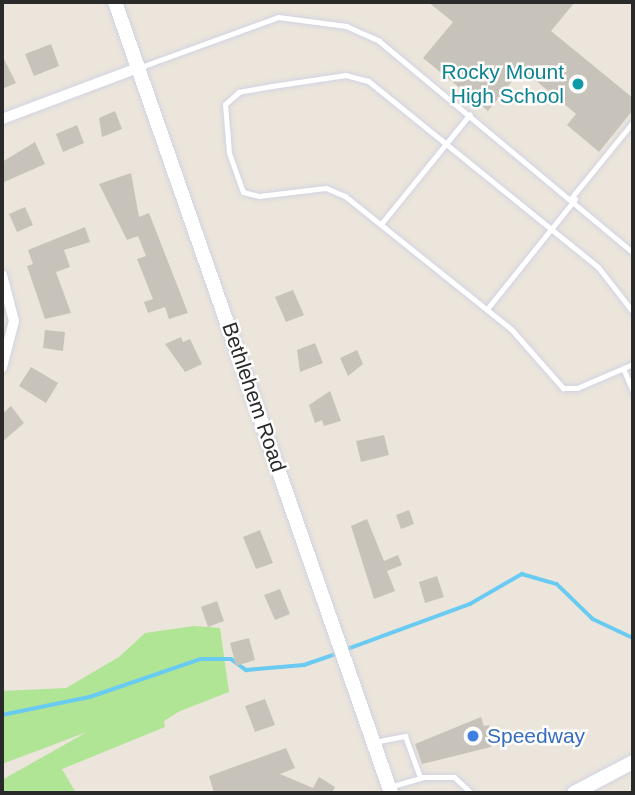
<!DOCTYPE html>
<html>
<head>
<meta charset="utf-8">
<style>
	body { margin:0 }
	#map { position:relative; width:635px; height:795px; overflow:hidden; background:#ece5db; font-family:Helvetica,sans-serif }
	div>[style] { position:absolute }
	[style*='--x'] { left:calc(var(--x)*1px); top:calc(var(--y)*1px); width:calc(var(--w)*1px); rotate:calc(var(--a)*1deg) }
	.green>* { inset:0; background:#afe595 }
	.stream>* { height:3.5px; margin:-1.75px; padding:0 1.75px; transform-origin:1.75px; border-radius:1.75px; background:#6acbf2 }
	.building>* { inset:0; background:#c7c3ba }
	.roads { filter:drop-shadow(0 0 2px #d0d3e3) drop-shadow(0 0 2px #d0d3e3) }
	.service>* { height:5px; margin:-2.5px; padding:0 2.5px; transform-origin:2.5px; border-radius:2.5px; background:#fff }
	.minor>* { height:10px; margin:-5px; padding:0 5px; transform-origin:5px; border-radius:5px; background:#fff }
	.secondary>* { height:14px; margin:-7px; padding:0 7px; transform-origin:7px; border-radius:7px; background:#fff }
	.dots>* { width:19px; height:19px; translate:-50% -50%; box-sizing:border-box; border:4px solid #fff; border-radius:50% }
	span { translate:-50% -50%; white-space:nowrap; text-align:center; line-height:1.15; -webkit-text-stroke:5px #fff; paint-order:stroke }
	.culture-label { font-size:21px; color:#0d838f }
	.right { translate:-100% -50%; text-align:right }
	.street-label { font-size:21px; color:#2a2a2a }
	.shop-label { font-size:21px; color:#366cbe }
	.left { translate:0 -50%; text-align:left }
	.frame { position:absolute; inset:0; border:4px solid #2a2a2a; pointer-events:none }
</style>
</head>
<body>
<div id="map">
	<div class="green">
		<div style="clip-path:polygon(194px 626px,220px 628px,229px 692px,180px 711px,164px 721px,165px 727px,62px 769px,76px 793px,2px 793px,2px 780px,87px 732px,2px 764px,2px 691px,66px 688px,119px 657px,145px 633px)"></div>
	</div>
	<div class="stream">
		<div style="--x:345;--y:650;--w:133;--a:-20.2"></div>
		<div style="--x:470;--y:604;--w:60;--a:-30"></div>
		<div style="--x:522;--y:574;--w:36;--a:16"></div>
		<div style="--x:557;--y:584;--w:50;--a:44.2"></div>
		<div style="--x:593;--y:619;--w:44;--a:25.4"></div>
		<div style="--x:2;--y:715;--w:90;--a:-11.6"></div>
		<div style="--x:90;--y:697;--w:117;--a:-18.9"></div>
		<div style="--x:201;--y:659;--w:30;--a:0"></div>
		<div style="--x:231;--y:659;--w:19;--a:36"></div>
		<div style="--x:246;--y:670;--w:58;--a:-4.9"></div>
		<div style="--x:304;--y:665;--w:36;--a:-19"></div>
	</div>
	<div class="building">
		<div style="clip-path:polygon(428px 2px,575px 2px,551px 31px,633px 98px,633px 110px,599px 152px,567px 125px,576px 114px,522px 69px,488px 111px,423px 58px,453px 22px)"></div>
		<div style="clip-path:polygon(51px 44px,59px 66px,34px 76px,25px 54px)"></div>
		<div style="clip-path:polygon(2px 55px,16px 83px,2px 89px)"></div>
		<div style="clip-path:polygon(115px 111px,122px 129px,102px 137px,99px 118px)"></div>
		<div style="clip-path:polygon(77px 125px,84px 143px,63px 152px,56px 134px)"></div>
		<div style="clip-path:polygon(35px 142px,45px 164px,2px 183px,2px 162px)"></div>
		<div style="clip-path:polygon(131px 173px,139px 217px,149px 213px,188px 313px,169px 319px,165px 307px,148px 313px,144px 302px,153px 299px,137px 259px,146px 256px,138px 236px,127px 240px,99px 184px)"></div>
		<div style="clip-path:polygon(25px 207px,33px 225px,17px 232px,9px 214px)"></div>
		<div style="clip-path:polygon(85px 227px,90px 242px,64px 250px,70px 267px,56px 272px,71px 313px,45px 319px,27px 266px,33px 264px,28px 250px)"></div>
		<div style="clip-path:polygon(293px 290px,304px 315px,286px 322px,275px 297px)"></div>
		<div style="clip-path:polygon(45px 330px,65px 332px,63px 351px,43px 348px)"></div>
		<div style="clip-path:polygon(181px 337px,183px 342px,190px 339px,202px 364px,185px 372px,165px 344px)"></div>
		<div style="clip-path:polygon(315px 343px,323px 363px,300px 372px,297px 350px)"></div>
		<div style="clip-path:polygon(357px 350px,363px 364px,348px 376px,340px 358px)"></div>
		<div style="clip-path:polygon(31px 367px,58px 383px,46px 403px,19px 386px)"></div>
		<div style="clip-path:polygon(330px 391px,341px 421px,324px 426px,322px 420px,315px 423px,309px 405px)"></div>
		<div style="clip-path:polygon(11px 406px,24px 423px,2px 442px,2px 414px)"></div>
		<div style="clip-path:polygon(384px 435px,389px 455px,361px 462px,356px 441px)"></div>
		<div style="clip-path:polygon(409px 510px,414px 524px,401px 529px,396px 515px)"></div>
		<div style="clip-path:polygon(367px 519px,384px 561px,398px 555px,402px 565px,387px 571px,395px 591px,374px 599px,351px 526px)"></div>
		<div style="clip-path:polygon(260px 530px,273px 563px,256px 569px,243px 537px)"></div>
		<div style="clip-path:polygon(437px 576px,444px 597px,425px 603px,419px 582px)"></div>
		<div style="clip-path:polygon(280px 589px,290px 614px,275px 620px,264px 595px)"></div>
		<div style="clip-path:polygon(217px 601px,224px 621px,208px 627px,201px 607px)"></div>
		<div style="clip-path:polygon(249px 638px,255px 660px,236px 666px,230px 643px)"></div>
		<div style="clip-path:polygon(265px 699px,275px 725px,255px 732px,245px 706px)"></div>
		<div style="clip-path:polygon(481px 717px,484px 726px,489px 725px,491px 747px,422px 764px,415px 744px)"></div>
		<div style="clip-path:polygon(286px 748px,295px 768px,280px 774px,313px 788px,319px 777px,335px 787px,332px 793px,214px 793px,209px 776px)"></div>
	</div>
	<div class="roads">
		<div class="service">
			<div style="--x:138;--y:68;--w:149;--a:-20"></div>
			<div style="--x:278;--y:17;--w:69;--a:7.5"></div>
			<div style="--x:346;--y:26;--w:36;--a:24"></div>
			<div style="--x:379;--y:41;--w:331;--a:39.8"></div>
			<div style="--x:572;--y:197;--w:97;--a:-50.9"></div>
			<div style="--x:381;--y:224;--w:141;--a:-51"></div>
			<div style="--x:487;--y:309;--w:141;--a:-51.3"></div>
			<div style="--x:633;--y:312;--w:57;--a:-127.9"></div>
			<div style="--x:598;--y:267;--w:296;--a:-141"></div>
			<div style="--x:368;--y:81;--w:23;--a:-165"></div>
			<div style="--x:346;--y:75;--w:75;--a:171.5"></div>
			<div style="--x:272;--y:86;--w:34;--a:170"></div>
			<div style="--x:239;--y:92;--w:18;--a:139"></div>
			<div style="--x:225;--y:104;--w:49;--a:85.3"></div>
			<div style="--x:229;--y:153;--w:41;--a:70.3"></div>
			<div style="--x:243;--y:192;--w:16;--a:14"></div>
			<div style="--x:259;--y:196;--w:67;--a:-6.8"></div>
			<div style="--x:326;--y:188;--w:21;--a:23"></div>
			<div style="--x:345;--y:196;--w:213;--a:38.7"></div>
			<div style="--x:511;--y:329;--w:79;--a:48.6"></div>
			<div style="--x:563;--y:388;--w:14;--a:0"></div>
			<div style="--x:577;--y:388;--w:61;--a:-23.2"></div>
			<div style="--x:623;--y:368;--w:26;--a:67"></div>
			<div style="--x:374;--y:742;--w:32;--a:-11"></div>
			<div style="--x:405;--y:736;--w:44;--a:69.9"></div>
			<div style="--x:389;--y:787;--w:35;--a:-16"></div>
			<div style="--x:423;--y:777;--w:31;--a:0"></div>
			<div style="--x:454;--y:777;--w:23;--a:43"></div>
		</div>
		<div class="minor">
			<div style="--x:2;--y:119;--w:145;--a:-20.6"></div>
			<div style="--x:2;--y:275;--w:48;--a:75.4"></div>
			<div style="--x:14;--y:321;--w:48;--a:104.6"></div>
		</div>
		<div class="secondary">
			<div style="--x:115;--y:2;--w:838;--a:70.76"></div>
			<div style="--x:574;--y:793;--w:67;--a:-27.7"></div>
		</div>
	</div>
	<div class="dots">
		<div style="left:578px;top:84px;background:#0f9aa8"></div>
		<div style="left:473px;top:736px;background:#3f7fe0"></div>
	</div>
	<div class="culture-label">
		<span class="right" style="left:564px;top:84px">Rocky Mount<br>High School</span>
	</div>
	<div class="street-label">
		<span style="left:254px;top:397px;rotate:71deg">Bethlehem Road</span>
	</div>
	<div class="shop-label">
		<span class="left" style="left:487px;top:736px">Speedway</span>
	</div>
	<div class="frame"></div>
</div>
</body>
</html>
